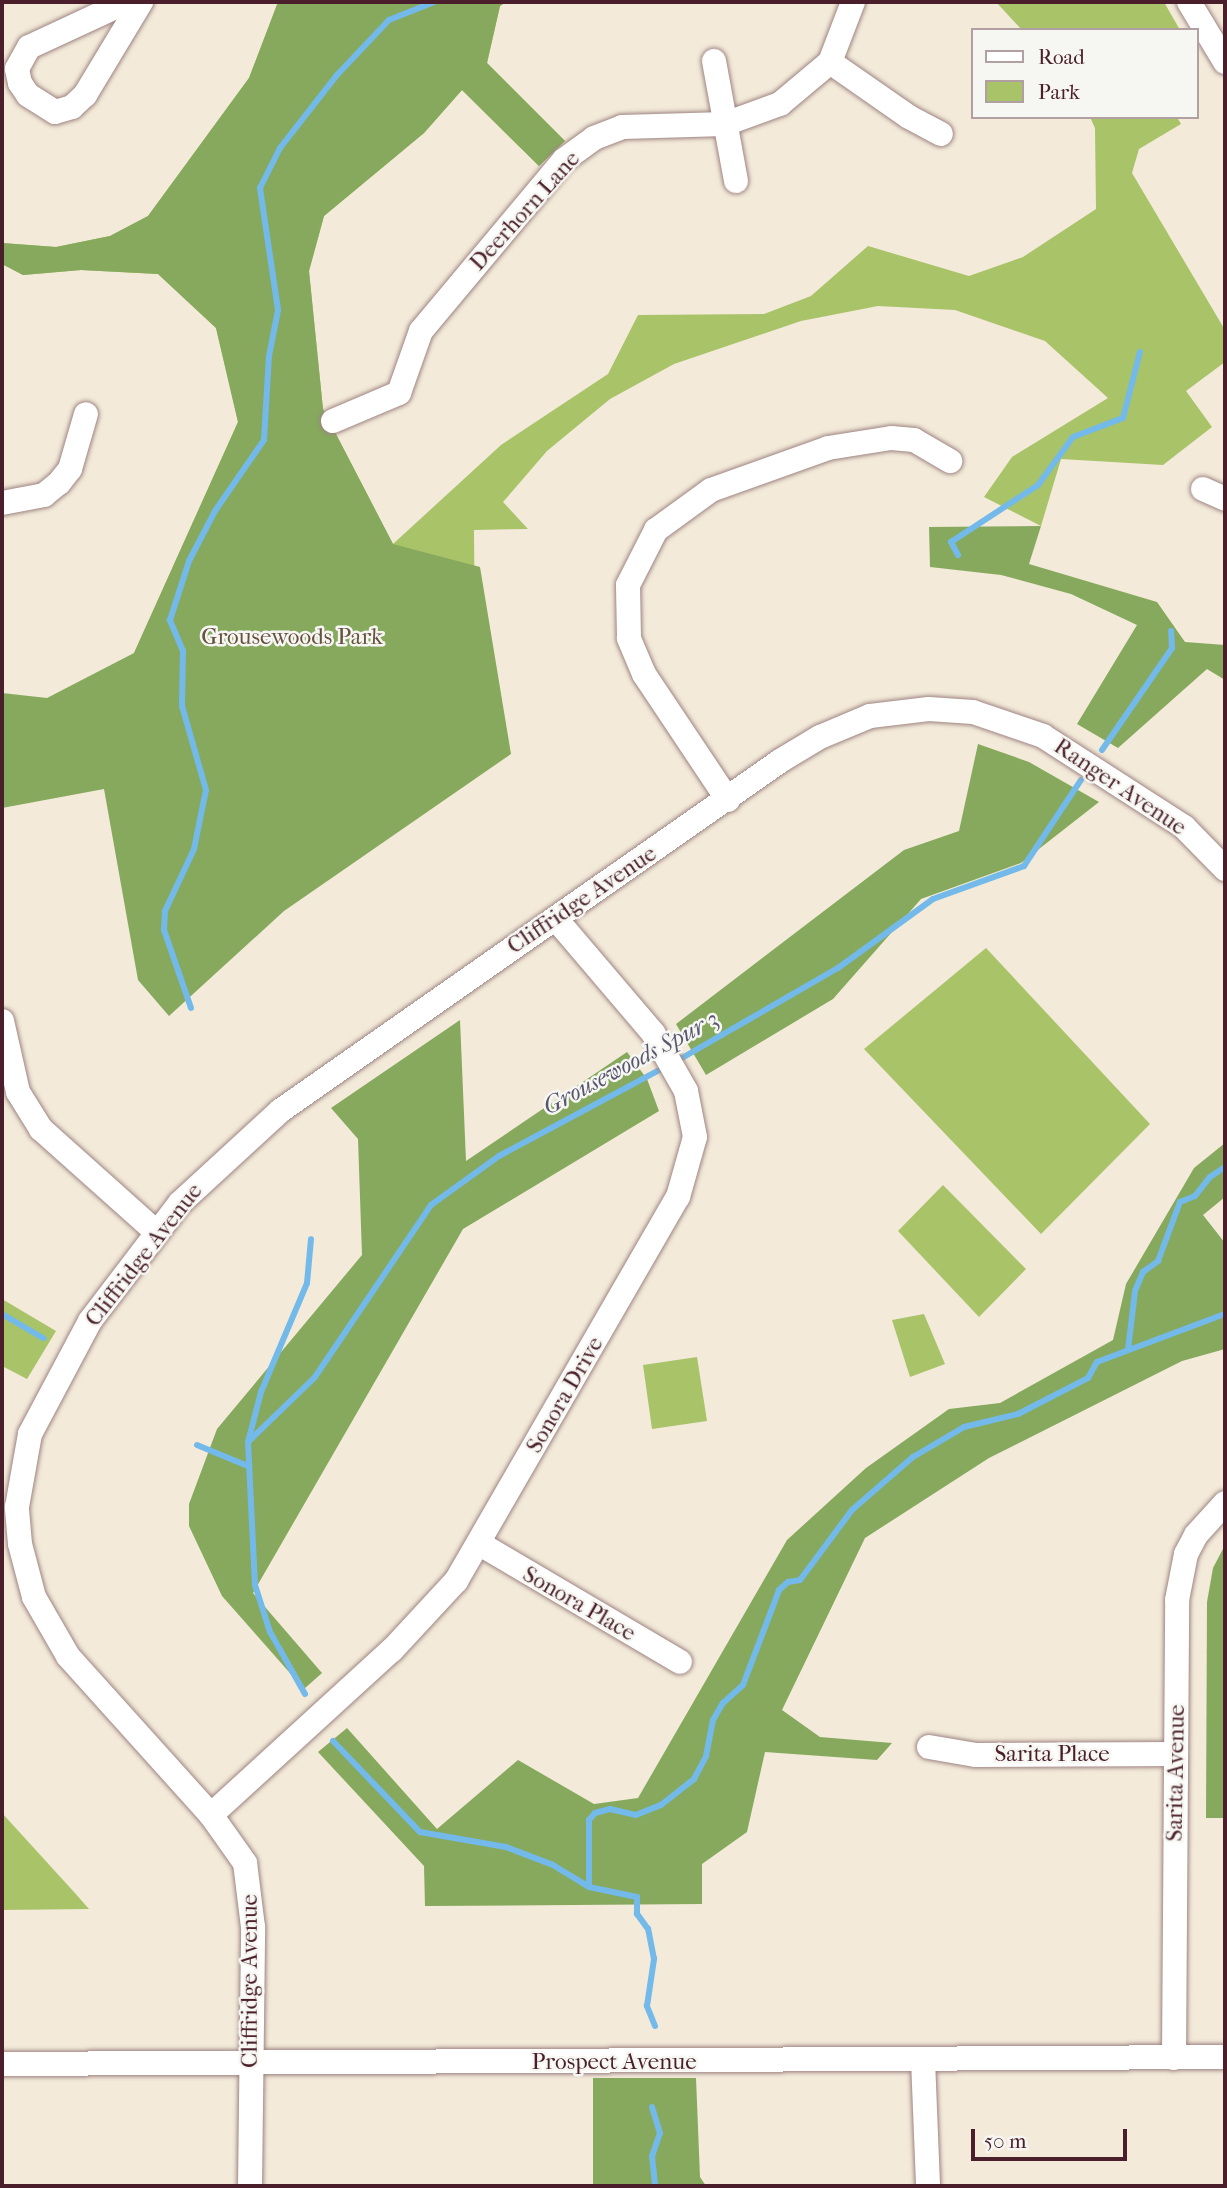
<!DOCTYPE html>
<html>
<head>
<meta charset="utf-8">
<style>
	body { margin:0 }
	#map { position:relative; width:1227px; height:2188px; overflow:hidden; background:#f3ead9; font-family:"IM FELL French Canon",serif }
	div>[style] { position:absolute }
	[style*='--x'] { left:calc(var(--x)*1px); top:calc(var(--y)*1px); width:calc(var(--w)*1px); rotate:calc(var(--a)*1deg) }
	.green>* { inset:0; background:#a9c369 }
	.forest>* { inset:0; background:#86a95d }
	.stream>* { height:6px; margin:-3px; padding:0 3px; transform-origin:3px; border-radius:3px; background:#73baea }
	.roads { filter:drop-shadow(0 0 2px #9e8482) drop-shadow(0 0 2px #9e8482) }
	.street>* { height:24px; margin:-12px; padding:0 12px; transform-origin:12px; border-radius:12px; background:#fff }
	span { translate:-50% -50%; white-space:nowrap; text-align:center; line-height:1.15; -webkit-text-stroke:5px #f6f6f2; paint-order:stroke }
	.street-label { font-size:23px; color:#4a1f2b }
	.park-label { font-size:23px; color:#66503e }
	.water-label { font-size:24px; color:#58556e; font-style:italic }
	.frame { position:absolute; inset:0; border:4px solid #4a1f2b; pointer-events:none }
	.legend { position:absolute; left:971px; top:28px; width:228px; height:91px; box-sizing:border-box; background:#f6f6f2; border:2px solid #b1a0a2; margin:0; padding:9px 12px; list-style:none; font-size:21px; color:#4a1f2b }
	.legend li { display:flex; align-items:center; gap:14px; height:35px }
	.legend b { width:35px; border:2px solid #b1a0a2 }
	.scale { position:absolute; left:971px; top:2129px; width:156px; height:32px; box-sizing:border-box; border:4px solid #4a1f2b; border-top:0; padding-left:9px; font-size:21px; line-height:24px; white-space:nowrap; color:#4a1f2b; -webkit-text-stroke:5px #f6f6f2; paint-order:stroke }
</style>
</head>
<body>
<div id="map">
	<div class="green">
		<div style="clip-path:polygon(278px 2px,506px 2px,500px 6px,487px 63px,565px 141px,539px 166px,462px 90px,424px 133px,324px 216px,309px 271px,323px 409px,393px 544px,501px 445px,608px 374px,638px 315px,764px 314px,811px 296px,868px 246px,969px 276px,1023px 257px,1096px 209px,1095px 128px,1090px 117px,1177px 117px,1181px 124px,1139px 149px,1132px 173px,1225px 330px,1225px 362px,1186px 391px,1212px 427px,1163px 465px,1061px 459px,1041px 526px,984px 497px,1012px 457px,1108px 398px,1045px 341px,955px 310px,878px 306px,801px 321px,674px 364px,610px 399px,547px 451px,503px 502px,528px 529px,474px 530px,476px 772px,134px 653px,238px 422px,216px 328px,158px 274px,81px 270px,23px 275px,2px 264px,2px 243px,56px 247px,110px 236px,148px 216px,249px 78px)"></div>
		<div style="clip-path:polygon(996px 2px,1164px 2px,1180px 30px,1022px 30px)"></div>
		<div style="clip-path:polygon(986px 948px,1150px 1124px,1041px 1234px,864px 1049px)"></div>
		<div style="clip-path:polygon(943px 1185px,1026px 1269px,979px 1317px,898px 1231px)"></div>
		<div style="clip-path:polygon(2px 1299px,56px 1331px,27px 1379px,2px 1366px)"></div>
		<div style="clip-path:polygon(924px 1314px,945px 1364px,910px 1377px,892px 1320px)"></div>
		<div style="clip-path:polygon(697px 1357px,707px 1421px,652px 1429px,643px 1365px)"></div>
		<div style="clip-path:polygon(2px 1813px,74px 1892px,89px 1909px,2px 1910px)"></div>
	</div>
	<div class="forest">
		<div style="clip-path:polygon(278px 2px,506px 2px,500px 6px,487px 63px,565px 141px,539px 166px,462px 90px,424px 133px,324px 216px,309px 271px,323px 409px,393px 544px,480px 567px,511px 754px,284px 911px,169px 1016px,138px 980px,104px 789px,2px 808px,2px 693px,47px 698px,134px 653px,238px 422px,216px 328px,158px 274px,81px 270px,23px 275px,2px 264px,2px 243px,56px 247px,110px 236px,148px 216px,249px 78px)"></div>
		<div style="clip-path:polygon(1041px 526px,1029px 564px,1157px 602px,1185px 642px,1225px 645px,1225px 680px,1207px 669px,1118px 748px,1077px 724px,1137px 625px,1071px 594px,1001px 575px,930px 567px,929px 527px)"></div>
		<div style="clip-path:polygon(978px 744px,1029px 762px,1099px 802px,1021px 863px,921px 899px,833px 999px,706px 1075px,676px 1024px,904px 850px,959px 831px)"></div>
		<div style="clip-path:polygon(460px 1020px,466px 1161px,627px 1052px,647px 1079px,659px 1111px,463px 1229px,253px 1593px,322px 1673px,304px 1689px,222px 1596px,189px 1526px,189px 1504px,217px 1429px,362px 1255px,358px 1139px,331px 1108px)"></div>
		<div style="clip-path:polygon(1225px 1143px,1225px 1197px,1203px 1215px,1225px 1243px,1225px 1349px,1182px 1361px,989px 1458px,865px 1538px,782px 1710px,820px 1737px,892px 1743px,877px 1760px,765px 1752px,747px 1832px,702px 1864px,702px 1904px,425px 1906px,424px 1866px,318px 1752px,347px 1728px,437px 1829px,518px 1760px,594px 1804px,638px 1798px,787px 1540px,866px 1468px,949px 1409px,1000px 1403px,1113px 1340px,1126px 1284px,1194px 1168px)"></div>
		<div style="clip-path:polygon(1225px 1545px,1225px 1818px,1206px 1818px,1207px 1602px,1213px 1568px)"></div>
		<div style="clip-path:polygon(593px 2078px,696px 2078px,700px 2177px,706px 2186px,593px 2186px)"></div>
	</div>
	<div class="stream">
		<div style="--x:958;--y:555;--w:15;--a:-118"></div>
		<div style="--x:951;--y:542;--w:104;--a:-33.2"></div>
		<div style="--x:1038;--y:485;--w:59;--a:-53.9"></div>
		<div style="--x:1073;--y:437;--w:53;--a:-20.8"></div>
		<div style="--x:1123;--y:418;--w:68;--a:-75.6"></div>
		<div style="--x:1102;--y:750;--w:124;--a:-55.5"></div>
		<div style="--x:1172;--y:648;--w:17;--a:-93"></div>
		<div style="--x:191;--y:1008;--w:83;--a:-109.1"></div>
		<div style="--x:164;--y:930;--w:19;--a:-87"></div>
		<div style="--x:165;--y:911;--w:68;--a:-64.9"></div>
		<div style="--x:194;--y:849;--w:60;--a:-78.5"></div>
		<div style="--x:206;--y:790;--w:87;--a:-105.9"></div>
		<div style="--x:182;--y:706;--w:55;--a:-89"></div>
		<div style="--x:183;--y:651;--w:34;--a:-113"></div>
		<div style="--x:170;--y:620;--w:62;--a:-72.1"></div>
		<div style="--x:189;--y:561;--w:56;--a:-62.5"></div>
		<div style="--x:215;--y:511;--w:86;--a:-55.4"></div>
		<div style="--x:264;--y:440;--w:84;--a:-86.6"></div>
		<div style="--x:269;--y:356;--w:47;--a:-78.9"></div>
		<div style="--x:278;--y:310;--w:123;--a:-98.4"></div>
		<div style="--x:260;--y:188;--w:45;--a:-63.4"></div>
		<div style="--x:280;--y:148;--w:93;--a:-52"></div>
		<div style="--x:337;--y:75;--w:76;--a:-46.6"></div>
		<div style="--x:389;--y:20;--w:48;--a:-21.8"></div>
		<div style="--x:675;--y:1062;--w:188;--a:-30"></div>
		<div style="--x:838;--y:968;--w:117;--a:-36"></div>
		<div style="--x:933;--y:899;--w:97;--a:-19.9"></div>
		<div style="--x:1024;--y:866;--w:103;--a:-56.5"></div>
		<div style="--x:2;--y:1314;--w:48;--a:30.3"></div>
		<div style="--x:1128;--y:1350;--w:59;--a:-83.2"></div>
		<div style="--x:1135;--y:1291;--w:21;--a:-67"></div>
		<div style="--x:1143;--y:1272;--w:19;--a:-36"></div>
		<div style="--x:1158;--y:1261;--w:63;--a:-69.6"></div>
		<div style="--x:1180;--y:1202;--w:16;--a:-22"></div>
		<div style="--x:1195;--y:1196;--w:24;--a:-52"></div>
		<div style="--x:1210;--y:1177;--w:18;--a:-34"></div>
		<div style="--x:248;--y:1442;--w:93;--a:-44.1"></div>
		<div style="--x:315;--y:1377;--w:207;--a:-56"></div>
		<div style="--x:431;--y:1205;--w:84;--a:-35.8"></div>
		<div style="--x:499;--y:1156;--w:188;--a:-28.2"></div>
		<div style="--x:197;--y:1445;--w:55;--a:22.4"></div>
		<div style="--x:305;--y:1694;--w:71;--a:-119.4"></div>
		<div style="--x:270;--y:1632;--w:49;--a:-107.7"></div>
		<div style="--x:255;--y:1585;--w:143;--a:-92.8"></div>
		<div style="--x:248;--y:1442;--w:52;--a:-75.4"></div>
		<div style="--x:261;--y:1392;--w:118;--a:-67.1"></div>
		<div style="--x:307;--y:1283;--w:44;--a:-84.8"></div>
		<div style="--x:333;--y:1741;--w:126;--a:46.3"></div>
		<div style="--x:420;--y:1832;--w:87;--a:9.9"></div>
		<div style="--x:506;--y:1847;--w:50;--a:21"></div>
		<div style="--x:553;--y:1865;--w:42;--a:31.4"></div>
		<div style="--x:655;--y:2026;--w:22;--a:-112"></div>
		<div style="--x:647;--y:2006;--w:48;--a:-81.5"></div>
		<div style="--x:654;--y:1959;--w:31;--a:-101"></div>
		<div style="--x:648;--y:1929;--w:19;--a:-126"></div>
		<div style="--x:637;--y:1914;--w:17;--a:-90"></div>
		<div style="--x:637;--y:1897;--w:49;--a:-168.2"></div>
		<div style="--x:589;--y:1887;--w:67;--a:-90"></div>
		<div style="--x:589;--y:1820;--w:9;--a:-49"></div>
		<div style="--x:595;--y:1813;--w:16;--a:-15"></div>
		<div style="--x:610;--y:1809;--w:27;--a:13"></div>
		<div style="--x:636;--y:1815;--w:27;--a:-22"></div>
		<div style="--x:661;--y:1805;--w:42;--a:-38.2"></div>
		<div style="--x:694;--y:1779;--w:26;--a:-62"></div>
		<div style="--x:706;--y:1756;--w:37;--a:-79"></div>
		<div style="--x:713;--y:1720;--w:20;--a:-60"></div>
		<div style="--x:723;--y:1703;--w:27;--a:-42"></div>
		<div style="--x:743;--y:1685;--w:102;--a:-69.2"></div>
		<div style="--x:779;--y:1590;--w:12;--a:-42"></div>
		<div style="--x:788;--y:1582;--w:12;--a:-9"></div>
		<div style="--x:800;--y:1580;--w:87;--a:-53.4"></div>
		<div style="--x:852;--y:1510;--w:81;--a:-41"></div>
		<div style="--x:913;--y:1457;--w:59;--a:-30.5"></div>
		<div style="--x:964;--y:1427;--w:56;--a:-13.5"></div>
		<div style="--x:1018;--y:1414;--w:79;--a:-27.2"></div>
		<div style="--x:1088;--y:1378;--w:18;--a:-61"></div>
		<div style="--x:1097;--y:1362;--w:137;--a:-20.6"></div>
		<div style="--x:652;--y:2107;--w:27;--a:73"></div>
		<div style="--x:660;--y:2133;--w:24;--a:109"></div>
		<div style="--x:652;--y:2156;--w:30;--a:84"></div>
	</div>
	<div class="roads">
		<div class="street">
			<div style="--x:126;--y:2;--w:107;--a:155.1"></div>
			<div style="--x:29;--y:47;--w:25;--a:119"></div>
			<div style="--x:17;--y:69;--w:14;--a:78"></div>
			<div style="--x:20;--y:83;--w:14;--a:56"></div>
			<div style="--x:28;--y:95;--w:32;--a:32"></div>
			<div style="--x:55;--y:112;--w:18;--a:-16"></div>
			<div style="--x:72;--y:107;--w:18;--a:-43"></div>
			<div style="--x:85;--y:95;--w:109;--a:-58.9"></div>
			<div style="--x:1189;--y:2;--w:70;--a:59"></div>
			<div style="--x:714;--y:61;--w:122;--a:79.6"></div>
			<div style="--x:830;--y:62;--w:96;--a:34.8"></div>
			<div style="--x:909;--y:117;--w:36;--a:28"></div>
			<div style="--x:333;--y:421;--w:72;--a:-23"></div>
			<div style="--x:399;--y:393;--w:66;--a:-70.5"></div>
			<div style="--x:421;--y:331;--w:223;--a:-50.1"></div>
			<div style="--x:564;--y:160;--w:37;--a:-36"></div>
			<div style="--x:594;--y:138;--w:30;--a:-21"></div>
			<div style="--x:622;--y:127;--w:103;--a:-1.7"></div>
			<div style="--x:725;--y:124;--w:59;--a:-20"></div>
			<div style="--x:780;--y:104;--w:65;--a:-40"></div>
			<div style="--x:830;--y:62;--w:64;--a:-69"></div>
			<div style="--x:1203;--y:489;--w:24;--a:24"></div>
			<div style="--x:2;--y:503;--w:43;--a:-10.8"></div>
			<div style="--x:44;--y:495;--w:19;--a:-39"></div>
			<div style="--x:59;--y:483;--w:18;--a:-52"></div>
			<div style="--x:70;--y:469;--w:57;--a:-73.8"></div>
			<div style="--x:728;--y:800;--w:151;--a:-123.7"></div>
			<div style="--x:644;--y:674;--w:39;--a:-113"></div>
			<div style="--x:629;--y:638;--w:53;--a:-91.1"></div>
			<div style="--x:628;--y:585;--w:62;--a:-63"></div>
			<div style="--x:656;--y:530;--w:68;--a:-36"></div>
			<div style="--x:711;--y:490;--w:124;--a:-19.7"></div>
			<div style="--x:828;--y:448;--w:64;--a:-9"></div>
			<div style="--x:891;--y:438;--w:23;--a:5"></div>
			<div style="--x:914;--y:440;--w:42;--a:30.3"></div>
			<div style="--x:2;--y:1021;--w:73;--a:77.3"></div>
			<div style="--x:18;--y:1092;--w:44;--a:58.1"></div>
			<div style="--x:41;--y:1129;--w:154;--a:41.8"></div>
			<div style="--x:480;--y:1544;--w:232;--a:30.5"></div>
			<div style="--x:929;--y:1747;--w:48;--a:9.7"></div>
			<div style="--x:976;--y:1755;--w:200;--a:-0.3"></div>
			<div style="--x:211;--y:1815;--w:245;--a:-42.4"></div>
			<div style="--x:392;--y:1650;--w:94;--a:-47.2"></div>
			<div style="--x:456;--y:1581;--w:444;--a:-60"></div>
			<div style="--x:678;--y:1197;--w:62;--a:-74.2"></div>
			<div style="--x:695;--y:1137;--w:47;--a:-101.1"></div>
			<div style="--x:686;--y:1091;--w:67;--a:-119.6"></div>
			<div style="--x:653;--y:1033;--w:150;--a:-130.4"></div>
			<div style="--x:1174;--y:2058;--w:458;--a:-89.6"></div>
			<div style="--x:1177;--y:1600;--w:47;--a:-78.9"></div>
			<div style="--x:1186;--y:1554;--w:21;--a:-62"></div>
			<div style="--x:1196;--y:1535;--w:43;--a:-47.8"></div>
			<div style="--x:923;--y:2060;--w:126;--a:87.7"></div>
			<div style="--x:2;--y:2064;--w:1223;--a:-0.33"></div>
			<div style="--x:250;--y:2186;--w:259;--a:-89.3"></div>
			<div style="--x:253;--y:1927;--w:64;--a:-97.1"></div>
			<div style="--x:245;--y:1863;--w:59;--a:-125.3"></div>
			<div style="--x:211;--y:1815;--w:214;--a:-132"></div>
			<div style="--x:68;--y:1656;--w:68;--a:-120"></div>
			<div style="--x:34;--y:1597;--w:55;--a:-104.8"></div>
			<div style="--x:20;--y:1544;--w:37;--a:-95"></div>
			<div style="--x:17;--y:1507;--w:74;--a:-79.9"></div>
			<div style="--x:30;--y:1434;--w:128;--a:-62"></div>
			<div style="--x:90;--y:1321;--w:148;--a:-52.7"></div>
			<div style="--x:180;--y:1203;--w:136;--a:-42.6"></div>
			<div style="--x:280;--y:1111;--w:610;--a:-34.99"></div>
			<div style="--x:780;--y:761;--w:47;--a:-31"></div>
			<div style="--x:820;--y:737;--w:54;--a:-22.8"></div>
			<div style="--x:870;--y:716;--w:59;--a:-6.8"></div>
			<div style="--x:929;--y:709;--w:44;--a:3.9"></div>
			<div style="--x:973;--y:712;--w:74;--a:18.9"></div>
			<div style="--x:1043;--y:736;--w:168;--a:32.8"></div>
			<div style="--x:1184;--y:827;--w:59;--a:45.7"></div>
		</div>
	</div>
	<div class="street-label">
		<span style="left:525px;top:211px;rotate:-48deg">Deerhorn Lane</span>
		<span style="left:1120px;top:787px;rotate:34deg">Ranger Avenue</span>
		<span style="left:582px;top:900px;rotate:-34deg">Cliffridge Avenue</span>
		<span style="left:144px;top:1255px;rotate:-52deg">Cliffridge Avenue</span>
		<span style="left:565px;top:1395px;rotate:-60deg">Sonora Drive</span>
		<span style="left:579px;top:1604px;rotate:30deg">Sonora Place</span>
		<span style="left:1052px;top:1754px">Sarita Place</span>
		<span style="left:1176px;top:1773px;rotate:-89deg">Sarita Avenue</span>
		<span style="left:250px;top:1981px;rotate:-90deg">Cliffridge Avenue</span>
		<span style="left:614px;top:2062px">Prospect Avenue</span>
	</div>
	<div class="park-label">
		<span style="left:292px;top:637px">Grousewoods Park</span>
	</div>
	<div class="water-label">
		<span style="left:631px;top:1063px;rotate:-28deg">Grousewoods Spur 3</span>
	</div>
	<div class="frame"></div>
	<ul class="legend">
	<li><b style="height:9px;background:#fff"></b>Road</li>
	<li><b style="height:19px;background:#a9c369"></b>Park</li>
	</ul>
	<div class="scale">50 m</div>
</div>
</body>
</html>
